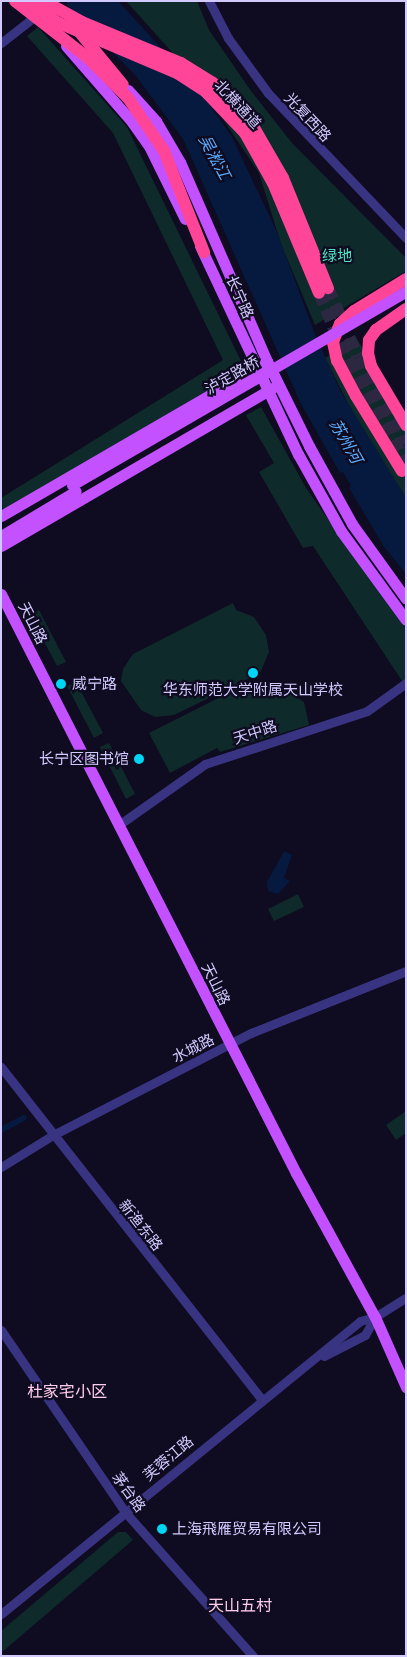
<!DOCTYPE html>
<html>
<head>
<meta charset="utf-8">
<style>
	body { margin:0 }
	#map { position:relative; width:407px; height:1657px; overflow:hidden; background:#0f0b20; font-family:"Asap Condensed","Noto Sans SC",sans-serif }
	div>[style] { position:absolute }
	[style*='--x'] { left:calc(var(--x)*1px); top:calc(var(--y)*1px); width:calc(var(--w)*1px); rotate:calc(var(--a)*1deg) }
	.green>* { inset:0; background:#0e2a2a }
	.water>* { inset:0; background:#06193e }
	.canal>* { height:6px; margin:-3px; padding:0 3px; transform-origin:3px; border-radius:3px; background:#06193e }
	.highway-tunnel>* { height:12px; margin-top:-6px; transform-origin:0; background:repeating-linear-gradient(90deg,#2c2841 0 12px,transparent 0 18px) }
	.minor>* { height:9px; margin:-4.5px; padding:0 4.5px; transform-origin:4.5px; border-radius:4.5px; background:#393481 }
	.major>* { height:11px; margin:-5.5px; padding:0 5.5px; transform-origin:5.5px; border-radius:5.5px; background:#c351ff }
	.highway>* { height:12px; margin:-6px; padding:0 6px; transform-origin:6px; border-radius:6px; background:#ff4598 }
	.major-bridge>* { height:11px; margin:-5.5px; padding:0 5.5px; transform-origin:5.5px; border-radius:5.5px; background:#c351ff }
	.highway-bridge>* { height:12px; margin:-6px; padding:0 6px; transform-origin:6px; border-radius:6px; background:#ff4598 }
	.dots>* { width:14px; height:14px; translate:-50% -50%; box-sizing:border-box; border:2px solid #0f0b20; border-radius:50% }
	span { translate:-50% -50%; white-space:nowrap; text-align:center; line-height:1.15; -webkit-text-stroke:4.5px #0f0b20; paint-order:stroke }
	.street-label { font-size:15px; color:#d2caff }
	.park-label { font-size:15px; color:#50e5c4 }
	.poi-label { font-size:15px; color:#d2caff }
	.left { translate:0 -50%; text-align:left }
	.right { translate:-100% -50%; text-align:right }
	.water-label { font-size:16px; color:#58acff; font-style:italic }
	.neighbourhood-label { font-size:16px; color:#ffcceb }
	.frame { position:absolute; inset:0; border:2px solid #d2caff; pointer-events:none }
</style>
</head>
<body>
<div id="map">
	<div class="green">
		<div style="clip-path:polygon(126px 1px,197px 1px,209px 30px,251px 91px,292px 143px,406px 258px,406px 271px,315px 325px,281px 244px,259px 173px,196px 79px)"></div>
		<div style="clip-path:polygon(38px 27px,127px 127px,241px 361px,232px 376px,3px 512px,1px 498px,223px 360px,113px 133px,27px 36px)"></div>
		<div style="clip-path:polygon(357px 339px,406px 417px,406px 498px,357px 421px,325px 358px)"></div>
		<div style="clip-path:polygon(261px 407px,306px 488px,406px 629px,406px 687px,313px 546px,303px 548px,259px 472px,274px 463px,246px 415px)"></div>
		<div style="clip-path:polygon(233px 603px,236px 610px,254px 617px,266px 635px,269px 652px,260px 673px,174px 715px,155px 717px,141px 710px,121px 681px,123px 669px,133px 654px)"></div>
		<div style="clip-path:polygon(39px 610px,66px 662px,57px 666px,30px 615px)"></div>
		<div style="clip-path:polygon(252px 681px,274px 683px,304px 702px,309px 725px,220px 752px,217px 748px,170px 773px,149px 733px)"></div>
		<div style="clip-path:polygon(76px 682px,103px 733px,94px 738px,67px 686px)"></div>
		<div style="clip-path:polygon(109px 743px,135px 794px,126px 799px,100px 747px)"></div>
		<div style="clip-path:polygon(298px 894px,304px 907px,274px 921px,268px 909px)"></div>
		<div style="clip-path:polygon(406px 1111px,406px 1133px,396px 1140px,386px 1125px)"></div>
		<div style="clip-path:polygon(118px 1532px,126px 1532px,133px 1540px,1px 1653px,1px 1631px)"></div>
	</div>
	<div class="water">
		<div style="clip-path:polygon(67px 1px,118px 1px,198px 88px,232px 137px,277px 232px,316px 337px,340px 390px,406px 498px,406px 574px,384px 547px,349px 488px,351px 486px,343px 472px,340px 473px,301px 404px,183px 139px,135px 75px,67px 5px)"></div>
		<div style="clip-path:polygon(284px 851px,292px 855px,284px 878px,290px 881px,278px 894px,268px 891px,267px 882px)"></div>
	</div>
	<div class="canal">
		<div style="--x:1;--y:1130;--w:26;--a:-28"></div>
	</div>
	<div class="highway-tunnel">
		<div style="--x:328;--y:288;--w:75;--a:66.5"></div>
		<div style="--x:358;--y:357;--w:98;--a:60.8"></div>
		<div style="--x:319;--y:293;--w:75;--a:67.2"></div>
		<div style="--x:348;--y:362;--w:116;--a:59.9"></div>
	</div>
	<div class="minor">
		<div style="--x:209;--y:1;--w:42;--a:62.8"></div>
		<div style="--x:228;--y:38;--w:68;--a:54"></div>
		<div style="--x:268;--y:93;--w:200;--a:46.4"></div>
		<div style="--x:1;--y:43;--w:47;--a:-38.1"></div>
		<div style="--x:120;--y:824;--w:104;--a:-35.2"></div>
		<div style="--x:205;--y:764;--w:170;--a:-18.1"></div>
		<div style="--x:367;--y:711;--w:48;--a:-35.7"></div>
		<div style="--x:1;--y:1067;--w:422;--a:51.9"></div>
		<div style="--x:1;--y:1167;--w:61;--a:-31.6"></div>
		<div style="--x:53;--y:1135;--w:223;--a:-27.3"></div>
		<div style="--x:251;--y:1033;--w:167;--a:-21.8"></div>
		<div style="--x:1;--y:1330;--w:220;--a:55.7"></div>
		<div style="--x:125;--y:1512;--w:193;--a:48.4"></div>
		<div style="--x:324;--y:1356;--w:46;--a:-27.1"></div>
		<div style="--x:365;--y:1335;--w:21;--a:-61"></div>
		<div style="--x:1;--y:1614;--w:463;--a:-39.2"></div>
		<div style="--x:360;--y:1321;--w:16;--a:-15"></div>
		<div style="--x:375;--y:1317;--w:36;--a:-32"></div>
	</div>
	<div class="major">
		<div style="--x:66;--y:46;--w:101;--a:49"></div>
		<div style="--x:132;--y:122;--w:32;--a:55"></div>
		<div style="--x:150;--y:148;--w:79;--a:63.8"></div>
		<div style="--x:128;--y:90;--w:42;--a:47.9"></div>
		<div style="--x:156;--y:121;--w:48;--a:59.7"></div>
		<div style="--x:180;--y:162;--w:217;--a:66.4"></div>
		<div style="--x:267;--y:361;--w:95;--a:63.7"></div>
		<div style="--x:309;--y:446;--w:89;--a:61.1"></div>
		<div style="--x:352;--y:524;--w:92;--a:54.2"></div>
		<div style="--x:200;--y:246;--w:230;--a:64.8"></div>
		<div style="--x:298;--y:454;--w:88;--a:60.8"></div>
		<div style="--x:341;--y:531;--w:110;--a:53.9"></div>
		<div style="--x:1;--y:516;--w:301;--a:-30.1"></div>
		<div style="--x:1;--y:536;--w:87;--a:-31"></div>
		<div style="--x:1;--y:546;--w:314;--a:-30.2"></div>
		<div style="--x:1;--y:594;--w:650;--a:63"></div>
		<div style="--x:296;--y:1173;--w:164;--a:61.3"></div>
		<div style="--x:375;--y:1317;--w:77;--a:66.1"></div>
	</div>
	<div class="highway">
		<div style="--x:77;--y:29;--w:72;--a:50.6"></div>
		<div style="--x:128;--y:98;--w:64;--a:55.8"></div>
		<div style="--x:164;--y:151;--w:109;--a:68.4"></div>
		<div style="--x:283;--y:178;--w:119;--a:67.8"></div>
		<div style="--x:273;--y:183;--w:119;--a:67.3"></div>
		<div style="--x:406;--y:309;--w:37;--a:145"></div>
		<div style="--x:376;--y:330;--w:12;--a:125"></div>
		<div style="--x:369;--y:340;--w:13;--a:94"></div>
		<div style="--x:368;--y:353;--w:13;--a:77"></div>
		<div style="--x:371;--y:366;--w:69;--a:59.3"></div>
		<div style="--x:402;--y:471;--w:88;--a:-121.5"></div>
		<div style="--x:356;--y:396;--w:40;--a:-118"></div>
		<div style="--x:337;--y:361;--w:19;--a:-102"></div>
		<div style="--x:333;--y:342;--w:19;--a:-69"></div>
		<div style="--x:340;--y:324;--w:19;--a:-43"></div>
		<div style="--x:354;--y:311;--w:61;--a:-31.6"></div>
	</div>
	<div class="major-bridge">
		<div style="--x:72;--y:485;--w:386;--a:-30.1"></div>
	</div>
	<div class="highway-bridge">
		<div style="--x:15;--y:1;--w:93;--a:38"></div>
		<div style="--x:88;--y:58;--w:57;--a:45"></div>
		<div style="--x:27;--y:1;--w:39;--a:35"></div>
		<div style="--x:59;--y:23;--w:128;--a:23"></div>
		<div style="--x:177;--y:73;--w:35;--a:33"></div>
		<div style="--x:206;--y:92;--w:57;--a:46.4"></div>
		<div style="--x:245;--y:133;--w:57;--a:60.8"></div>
		<div style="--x:44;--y:1;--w:43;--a:28.9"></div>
		<div style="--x:82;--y:22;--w:107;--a:22.5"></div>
		<div style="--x:181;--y:63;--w:38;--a:32"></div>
		<div style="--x:213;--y:83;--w:59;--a:47.1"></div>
		<div style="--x:253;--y:126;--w:60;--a:60"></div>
	</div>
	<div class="dots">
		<div style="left:253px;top:673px;background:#00d5f5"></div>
		<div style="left:61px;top:684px;background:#00d5f5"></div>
		<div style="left:139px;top:759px;background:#00d5f5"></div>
		<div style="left:162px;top:1529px;background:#00d5f5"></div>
	</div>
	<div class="street-label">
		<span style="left:238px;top:104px;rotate:47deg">北横通道</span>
		<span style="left:308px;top:117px;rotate:47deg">光复西路</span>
		<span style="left:240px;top:297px;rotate:66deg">长宁路</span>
		<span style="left:232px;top:375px;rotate:-30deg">泸定路桥</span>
		<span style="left:33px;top:623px;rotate:63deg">天山路</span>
		<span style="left:255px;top:732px;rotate:-18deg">天中路</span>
		<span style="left:216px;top:984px;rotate:64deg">天山路</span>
		<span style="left:193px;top:1048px;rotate:-27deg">水城路</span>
		<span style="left:141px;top:1225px;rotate:52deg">新渔东路</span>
		<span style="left:168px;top:1458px;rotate:-40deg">芙蓉江路</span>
		<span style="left:129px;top:1492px;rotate:54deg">茅台路</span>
	</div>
	<div class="park-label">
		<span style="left:337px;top:256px">绿地</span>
	</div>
	<div class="poi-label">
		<span class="left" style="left:72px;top:684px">威宁路</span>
		<span style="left:253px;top:690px">华东师范大学附属天山学校</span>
		<span class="right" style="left:129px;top:759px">长宁区图书馆</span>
		<span class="left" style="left:172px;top:1529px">上海飛雁贸易有限公司</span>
	</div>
	<div class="water-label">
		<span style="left:215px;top:157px;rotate:62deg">吴淞江</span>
		<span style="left:346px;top:441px;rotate:60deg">苏州河</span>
	</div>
	<div class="neighbourhood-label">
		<span style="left:67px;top:1391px">杜家宅小区</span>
		<span style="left:240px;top:1605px">天山五村</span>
	</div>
	<div class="frame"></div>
</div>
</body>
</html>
